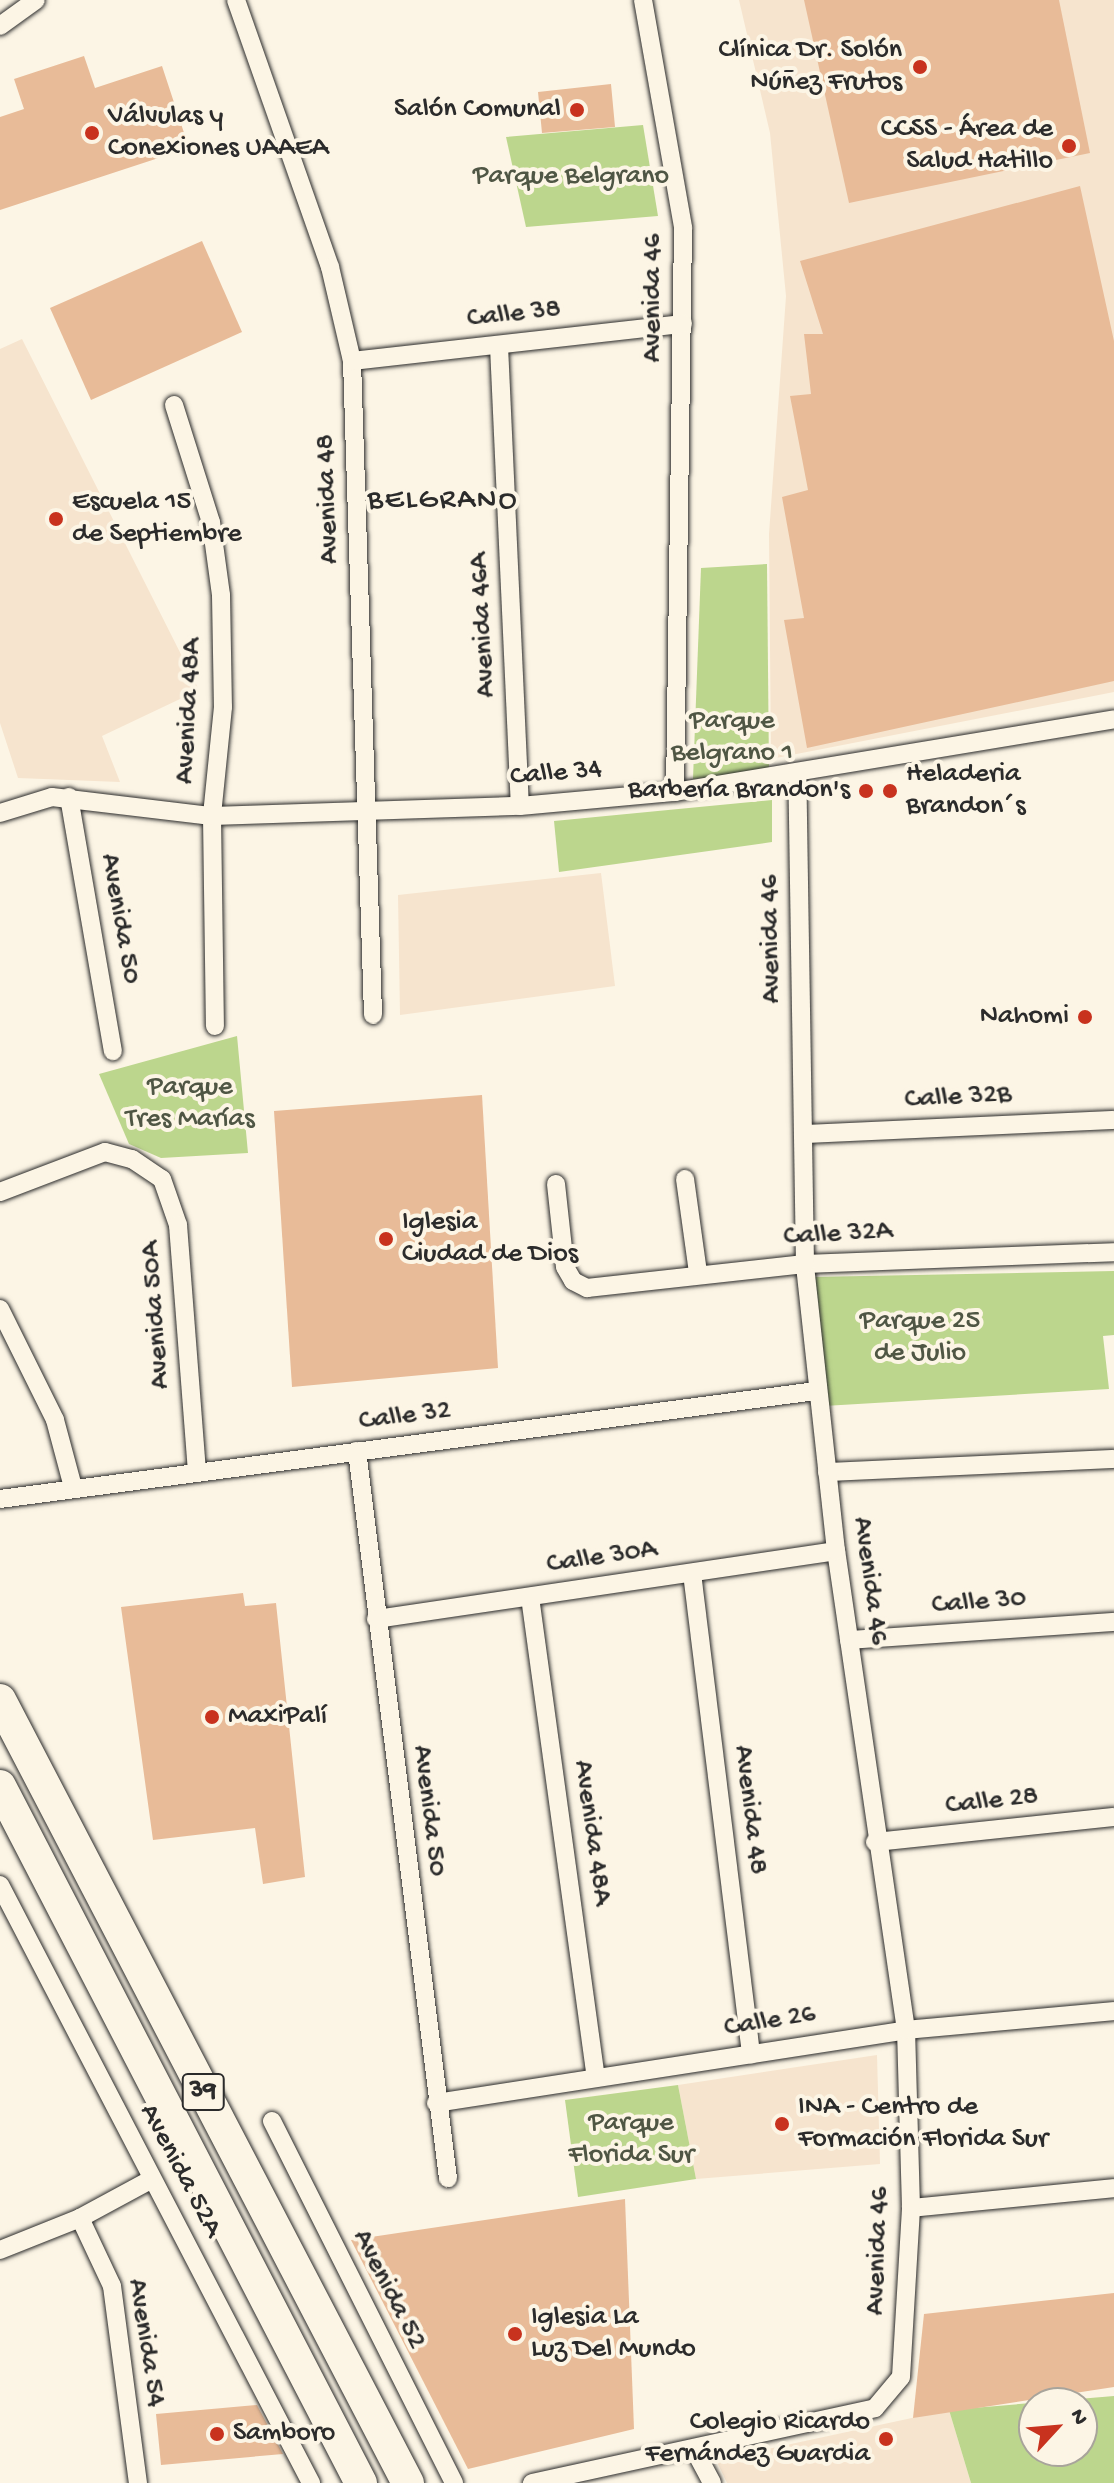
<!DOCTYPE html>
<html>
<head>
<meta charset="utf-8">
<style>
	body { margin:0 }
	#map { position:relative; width:1114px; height:2483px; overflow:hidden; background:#fcf5e5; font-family:"Gochi Hand",sans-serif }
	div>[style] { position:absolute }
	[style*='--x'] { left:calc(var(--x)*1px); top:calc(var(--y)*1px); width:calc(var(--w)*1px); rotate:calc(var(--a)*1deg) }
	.built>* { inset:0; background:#f6e4ce }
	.green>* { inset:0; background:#bcd68d }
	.building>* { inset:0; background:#e8bb98 }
	.roads { filter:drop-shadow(0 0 2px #2b2b2b) drop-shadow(0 0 2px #2b2b2b) }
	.street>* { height:18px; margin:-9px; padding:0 9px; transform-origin:9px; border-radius:9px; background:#fcf5e5 }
	.highway>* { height:32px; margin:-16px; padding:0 16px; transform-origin:16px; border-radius:16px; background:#fcf5e5 }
	.dots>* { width:22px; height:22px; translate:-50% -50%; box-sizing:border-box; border:4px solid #fcf5e5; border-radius:50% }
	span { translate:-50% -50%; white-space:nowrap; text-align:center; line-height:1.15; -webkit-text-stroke:8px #fcf5e5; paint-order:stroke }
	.shield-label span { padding:2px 6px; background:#fcf5e5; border:2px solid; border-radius:6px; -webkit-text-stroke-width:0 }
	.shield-label { font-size:26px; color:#2b2b2b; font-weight:700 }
	.poi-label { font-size:28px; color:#2b2b2b }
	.right { translate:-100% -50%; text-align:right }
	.left { translate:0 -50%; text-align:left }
	.park-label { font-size:28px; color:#4f5644 }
	.street-label { font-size:28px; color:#2b2b2b }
	.neighbourhood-label { font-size:30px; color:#2b2b2b; letter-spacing:2px }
	.north { position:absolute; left:1018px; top:2387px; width:80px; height:80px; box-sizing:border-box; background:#fcf5e5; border:2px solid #a8a49b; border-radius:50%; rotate:64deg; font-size:22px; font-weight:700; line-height:32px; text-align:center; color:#2b2b2b }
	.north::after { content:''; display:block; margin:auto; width:28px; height:36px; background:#c8321e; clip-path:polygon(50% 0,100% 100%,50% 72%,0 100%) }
</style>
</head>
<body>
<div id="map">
	<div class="built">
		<div style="clip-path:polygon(739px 0,1114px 0,1114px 692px,771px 759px,769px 534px,786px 296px,770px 133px)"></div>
		<div style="clip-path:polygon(22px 339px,199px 690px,102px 736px,120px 782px,18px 778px,0 723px,0 349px)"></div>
		<div style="clip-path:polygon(601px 873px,615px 986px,400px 1015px,398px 895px)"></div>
		<div style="clip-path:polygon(877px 2055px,880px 2164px,696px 2179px,678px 2085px)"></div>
		<div style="clip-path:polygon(949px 2410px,971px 2483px,727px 2483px,716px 2460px)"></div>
	</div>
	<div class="green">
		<div style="clip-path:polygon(643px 125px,658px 216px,526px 227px,506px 137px)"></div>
		<div style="clip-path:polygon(767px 564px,769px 773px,693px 779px,701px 568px)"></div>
		<div style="clip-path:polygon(772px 800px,772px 842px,559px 872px,554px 821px)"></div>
		<div style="clip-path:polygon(237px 1036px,248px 1153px,161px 1158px,129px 1144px,99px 1074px)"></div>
		<div style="clip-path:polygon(1114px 1271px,1114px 1335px,1103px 1336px,1109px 1389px,824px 1406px,813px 1277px)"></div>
		<div style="clip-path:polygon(678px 2085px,696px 2179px,578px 2197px,565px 2100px)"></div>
		<div style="clip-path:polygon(evenodd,1114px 2396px,1114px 2483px,971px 2483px,949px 2410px,1114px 2396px,1034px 2403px,1082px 2403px,1082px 2451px,1034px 2451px,1034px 2403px)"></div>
	</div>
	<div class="building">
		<div style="clip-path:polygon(804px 0,1059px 0,1090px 153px,849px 203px)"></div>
		<div style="clip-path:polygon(84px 56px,95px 88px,162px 66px,189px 148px,0 210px,0 117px,24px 109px,14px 79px)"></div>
		<div style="clip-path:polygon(611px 84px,615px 127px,542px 133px,538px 92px)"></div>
		<div style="clip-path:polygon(1080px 186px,1114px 341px,1114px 681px,807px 748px,784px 620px,804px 618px,782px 497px,808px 490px,790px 396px,811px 394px,804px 334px,823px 334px,800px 261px)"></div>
		<div style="clip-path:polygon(202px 241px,242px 332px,91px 400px,50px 308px)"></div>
		<div style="clip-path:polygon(482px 1095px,498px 1368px,292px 1387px,274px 1111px)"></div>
		<div style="clip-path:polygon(243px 1593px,245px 1606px,276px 1603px,305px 1877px,263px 1884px,255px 1828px,153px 1840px,121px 1607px)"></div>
		<div style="clip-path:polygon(625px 2199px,634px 2429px,468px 2469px,351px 2240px)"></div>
		<div style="clip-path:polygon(1114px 2293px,1114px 2387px,913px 2418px,924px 2314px)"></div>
		<div style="clip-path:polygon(257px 2405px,283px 2454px,161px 2465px,156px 2414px)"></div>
	</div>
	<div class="roads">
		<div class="street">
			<div style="--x:236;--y:0;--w:283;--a:70.6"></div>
			<div style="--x:330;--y:267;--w:97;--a:76.8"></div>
			<div style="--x:352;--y:361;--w:654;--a:88.16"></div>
			<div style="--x:643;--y:0;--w:231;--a:80"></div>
			<div style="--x:683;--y:228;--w:564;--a:90.81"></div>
			<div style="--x:0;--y:26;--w:44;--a:-35.8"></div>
			<div style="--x:499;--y:346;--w:460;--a:87.4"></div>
			<div style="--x:352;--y:361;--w:333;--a:-6.4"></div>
			<div style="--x:174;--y:405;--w:123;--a:72.5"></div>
			<div style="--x:211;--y:522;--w:74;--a:82.2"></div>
			<div style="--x:221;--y:595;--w:112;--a:89"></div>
			<div style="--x:223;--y:707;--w:110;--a:95.8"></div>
			<div style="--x:212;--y:816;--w:210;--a:89.2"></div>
			<div style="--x:69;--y:797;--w:258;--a:80.2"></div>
			<div style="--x:0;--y:813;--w:54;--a:-17.1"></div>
			<div style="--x:52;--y:797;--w:161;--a:6.8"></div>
			<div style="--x:212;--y:816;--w:308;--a:-1.9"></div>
			<div style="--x:520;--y:806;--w:156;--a:-5.2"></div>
			<div style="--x:675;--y:792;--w:445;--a:-9.4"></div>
			<div style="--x:804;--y:1134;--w:310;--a:-2.6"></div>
			<div style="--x:685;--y:1179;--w:95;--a:82.1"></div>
			<div style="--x:556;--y:1184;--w:83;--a:83.8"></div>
			<div style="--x:565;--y:1267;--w:16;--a:60"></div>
			<div style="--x:573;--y:1281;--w:16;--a:27"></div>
			<div style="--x:587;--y:1288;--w:219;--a:-6.3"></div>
			<div style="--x:805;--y:1264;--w:309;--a:-2.2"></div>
			<div style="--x:0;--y:1192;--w:112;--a:-20.9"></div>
			<div style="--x:105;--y:1152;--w:28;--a:15"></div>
			<div style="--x:132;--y:1159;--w:36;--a:34"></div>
			<div style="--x:162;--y:1179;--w:49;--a:70.8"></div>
			<div style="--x:178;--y:1225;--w:247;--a:85.6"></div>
			<div style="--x:0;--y:1309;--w:124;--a:63.6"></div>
			<div style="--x:55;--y:1420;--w:69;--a:75"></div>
			<div style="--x:357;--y:1451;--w:733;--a:82.87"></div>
			<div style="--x:827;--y:1472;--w:287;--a:-2.6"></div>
			<div style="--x:0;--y:1499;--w:823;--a:-7.54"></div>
			<div style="--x:692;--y:1573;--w:485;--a:83"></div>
			<div style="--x:530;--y:1597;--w:485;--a:82.2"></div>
			<div style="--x:376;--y:1619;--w:465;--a:-8.4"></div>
			<div style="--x:849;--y:1640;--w:266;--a:-3.9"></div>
			<div style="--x:875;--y:1842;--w:240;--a:-6"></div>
			<div style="--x:0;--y:1885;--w:674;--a:62.52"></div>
			<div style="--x:436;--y:2103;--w:476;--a:-8.8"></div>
			<div style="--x:906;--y:2030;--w:209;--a:-5.2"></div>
			<div style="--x:272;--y:2121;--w:405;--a:63.3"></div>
			<div style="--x:911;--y:2208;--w:204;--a:-5.6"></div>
			<div style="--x:80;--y:2218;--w:75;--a:64.8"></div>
			<div style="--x:112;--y:2286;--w:199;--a:82.5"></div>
			<div style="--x:0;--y:2250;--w:86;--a:-21.8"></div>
			<div style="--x:80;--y:2218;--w:82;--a:-28.4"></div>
			<div style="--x:694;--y:2449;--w:38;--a:62"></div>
			<div style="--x:532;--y:2483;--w:351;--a:-12.3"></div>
			<div style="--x:875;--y:2408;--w:40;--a:-50"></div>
			<div style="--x:901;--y:2377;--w:169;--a:-86.6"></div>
			<div style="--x:911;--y:2208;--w:178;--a:-91.6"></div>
			<div style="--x:906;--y:2030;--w:484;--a:-98.3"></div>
			<div style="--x:836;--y:1551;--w:289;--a:-96.2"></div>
			<div style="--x:805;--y:1264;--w:491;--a:-90.9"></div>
		</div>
		<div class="highway">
			<div style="--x:0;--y:1700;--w:883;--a:62.48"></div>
			<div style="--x:0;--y:1786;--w:785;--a:62.62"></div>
		</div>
	</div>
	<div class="dots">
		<div style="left:920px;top:67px;background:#c8321e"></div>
		<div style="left:577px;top:110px;background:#c8321e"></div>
		<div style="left:92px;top:133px;background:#c8321e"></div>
		<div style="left:1069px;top:146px;background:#c8321e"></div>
		<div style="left:56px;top:519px;background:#c8321e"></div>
		<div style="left:866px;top:791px;background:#c8321e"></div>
		<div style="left:890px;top:791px;background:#c8321e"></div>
		<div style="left:1085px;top:1017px;background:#c8321e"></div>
		<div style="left:386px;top:1239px;background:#c8321e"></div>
		<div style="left:212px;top:1717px;background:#c8321e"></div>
		<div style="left:782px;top:2124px;background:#c8321e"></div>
		<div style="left:515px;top:2334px;background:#c8321e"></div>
		<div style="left:217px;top:2434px;background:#c8321e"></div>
		<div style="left:886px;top:2439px;background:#c8321e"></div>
	</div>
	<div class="shield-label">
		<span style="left:203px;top:2092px">39</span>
	</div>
	<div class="poi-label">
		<span class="right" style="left:902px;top:67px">Clínica Dr. Solón<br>Núñez Frutos</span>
		<span class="right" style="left:561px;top:110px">Salón Comunal</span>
		<span class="left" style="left:108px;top:133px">Válvulas y<br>Conexiones UAAEA</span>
		<span class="right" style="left:1053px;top:146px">CCSS - Área de<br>Salud Hatillo</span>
		<span class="left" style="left:72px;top:519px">Escuela 15<br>de Septiembre</span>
		<span class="left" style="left:906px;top:791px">Heladeria<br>Brandon´s</span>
		<span class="right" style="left:850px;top:791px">Barbería Brandon's</span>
		<span class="right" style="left:1069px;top:1017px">Nahomi</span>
		<span class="left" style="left:402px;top:1239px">Iglesia<br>Ciudad de Dios</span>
		<span class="left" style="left:228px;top:1717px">MaxiPalí</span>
		<span class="left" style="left:798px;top:2124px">INA - Centro de<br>Formación Florida Sur</span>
		<span class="left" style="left:531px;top:2334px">Iglesia La<br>Luz Del Mundo</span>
		<span class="right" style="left:870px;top:2439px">Colegio Ricardo<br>Fernández Guardia</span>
		<span class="left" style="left:233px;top:2434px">Samboro</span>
	</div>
	<div class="park-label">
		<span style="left:571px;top:177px">Parque Belgrano</span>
		<span style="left:732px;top:738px">Parque<br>Belgrano 1</span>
		<span style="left:190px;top:1104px">Parque<br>Tres Marías</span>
		<span style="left:920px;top:1338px">Parque 25<br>de Julio</span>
		<span style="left:631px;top:2140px">Parque<br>Florida Sur</span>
	</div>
	<div class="street-label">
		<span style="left:654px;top:298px;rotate:-90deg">Avenida 46</span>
		<span style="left:514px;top:315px;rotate:-6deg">Calle 38</span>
		<span style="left:329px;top:499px;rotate:-92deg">Avenida 48</span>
		<span style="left:484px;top:625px;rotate:-93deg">Avenida 46A</span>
		<span style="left:190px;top:711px;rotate:-87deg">Avenida 48A</span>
		<span style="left:556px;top:774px;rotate:-5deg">Calle 34</span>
		<span style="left:119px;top:919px;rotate:80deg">Avenida 50</span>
		<span style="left:772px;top:939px;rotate:-91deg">Avenida 46</span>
		<span style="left:958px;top:1098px;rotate:-3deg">Calle 32B</span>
		<span style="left:838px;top:1235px;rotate:-3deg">Calle 32A</span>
		<span style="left:157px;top:1315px;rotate:-94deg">Avenida 50A</span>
		<span style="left:405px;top:1417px;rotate:-7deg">Calle 32</span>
		<span style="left:602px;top:1558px;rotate:-8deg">Calle 30A</span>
		<span style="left:869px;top:1581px;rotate:82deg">Avenida 46</span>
		<span style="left:979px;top:1603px;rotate:-4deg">Calle 30</span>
		<span style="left:992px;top:1802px;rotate:-6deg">Calle 28</span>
		<span style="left:749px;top:1810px;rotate:83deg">Avenida 48</span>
		<span style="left:428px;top:1811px;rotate:83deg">Avenida 50</span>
		<span style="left:591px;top:1833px;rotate:82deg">Avenida 48A</span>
		<span style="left:770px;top:2022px;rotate:-9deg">Calle 26</span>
		<span style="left:180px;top:2171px;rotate:62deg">Avenida 52A</span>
		<span style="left:879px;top:2251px;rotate:-88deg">Avenida 46</span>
		<span style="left:388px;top:2290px;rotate:63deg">Avenida 52</span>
		<span style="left:145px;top:2343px;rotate:81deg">Avenida 54</span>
	</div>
	<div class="neighbourhood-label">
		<span style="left:443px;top:502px">BELGRANO</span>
	</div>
	<div class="north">N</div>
</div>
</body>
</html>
